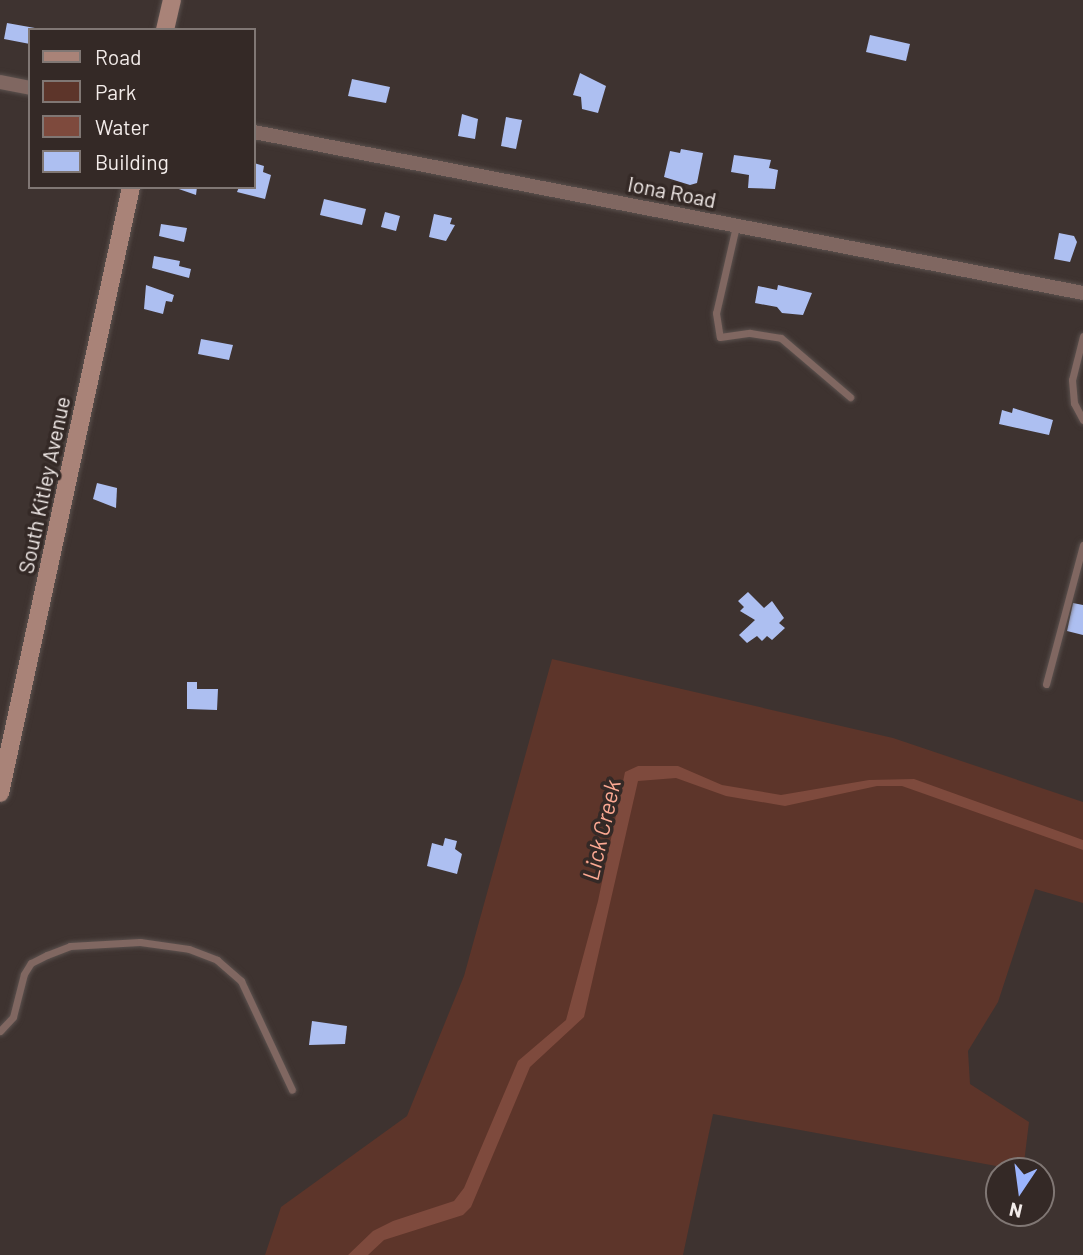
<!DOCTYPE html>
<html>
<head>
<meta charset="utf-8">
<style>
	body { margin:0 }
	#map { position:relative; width:1083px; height:1255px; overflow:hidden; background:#3e3330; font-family:Barlow,sans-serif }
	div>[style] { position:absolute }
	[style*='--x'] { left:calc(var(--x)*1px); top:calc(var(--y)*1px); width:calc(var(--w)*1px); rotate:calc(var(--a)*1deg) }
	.green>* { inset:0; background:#5d352a }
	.water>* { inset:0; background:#7e4a3d }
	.building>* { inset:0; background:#adbff1 }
	.roads { filter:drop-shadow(0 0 2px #5b514e) drop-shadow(0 0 2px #5b514e) }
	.lane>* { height:7px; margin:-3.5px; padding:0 3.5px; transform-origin:3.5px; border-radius:3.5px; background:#806761 }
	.street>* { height:14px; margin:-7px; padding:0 7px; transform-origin:7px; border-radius:7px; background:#806761 }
	.secondary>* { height:18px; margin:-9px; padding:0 9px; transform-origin:9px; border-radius:9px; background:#a98378 }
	span { translate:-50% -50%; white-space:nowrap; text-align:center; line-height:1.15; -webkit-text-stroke:7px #342926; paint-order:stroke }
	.street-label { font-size:21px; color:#f3ecea }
	.water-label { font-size:23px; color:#fca993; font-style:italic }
	.legend { position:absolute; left:28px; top:28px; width:228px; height:161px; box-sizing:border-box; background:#342926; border:2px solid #807774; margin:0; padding:9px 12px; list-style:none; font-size:21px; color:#f3ecea }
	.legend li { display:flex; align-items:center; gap:14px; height:35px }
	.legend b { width:35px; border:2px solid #807774 }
	.north { position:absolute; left:985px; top:1157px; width:70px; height:70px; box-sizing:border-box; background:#342926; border:2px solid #807774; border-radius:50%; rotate:193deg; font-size:19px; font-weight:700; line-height:28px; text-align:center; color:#f3ecea }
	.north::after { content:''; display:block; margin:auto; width:24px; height:32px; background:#9bb4fd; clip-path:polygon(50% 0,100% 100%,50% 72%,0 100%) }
</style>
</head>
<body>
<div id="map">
	<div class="green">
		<div style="clip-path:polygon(552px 659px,893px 738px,1083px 802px,1083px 903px,1035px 889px,998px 1002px,968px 1051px,970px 1084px,1029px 1122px,1023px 1171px,713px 1114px,683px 1255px,265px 1255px,281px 1207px,407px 1116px,464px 976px)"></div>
	</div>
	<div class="water">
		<div style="clip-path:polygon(638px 766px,678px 766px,722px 785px,781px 795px,869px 780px,914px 779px,1083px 840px,1083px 850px,902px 786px,877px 786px,785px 806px,726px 796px,676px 778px,638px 781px,584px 1017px,530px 1067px,471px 1207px,463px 1215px,384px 1240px,368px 1255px,348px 1255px,373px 1231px,393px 1221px,454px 1201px,464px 1188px,518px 1061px,566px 1020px,598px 901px,625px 772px)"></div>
	</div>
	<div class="building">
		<div style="clip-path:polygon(7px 23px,35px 28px,30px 30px,30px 44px,4px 39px)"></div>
		<div style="clip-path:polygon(870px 35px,910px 44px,906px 61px,866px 52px)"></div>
		<div style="clip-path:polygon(580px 73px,606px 86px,598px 113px,582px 109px,581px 97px,573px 95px)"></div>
		<div style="clip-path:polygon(352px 79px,390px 87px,386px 103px,348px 96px)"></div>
		<div style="clip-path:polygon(462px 114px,478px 119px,475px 139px,458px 136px)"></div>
		<div style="clip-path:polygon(506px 117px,522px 120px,516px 149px,501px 146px)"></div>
		<div style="clip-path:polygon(681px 149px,703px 153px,697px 183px,690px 185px,664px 177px,670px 151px,680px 153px)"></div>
		<div style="clip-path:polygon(734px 155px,771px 160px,769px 168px,778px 170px,775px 189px,748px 188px,749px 175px,731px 172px)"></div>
		<div style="clip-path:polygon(254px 163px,264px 166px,263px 172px,271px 175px,265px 199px,237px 192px,239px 187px,254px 187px)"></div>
		<div style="clip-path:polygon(173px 187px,197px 187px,196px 195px)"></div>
		<div style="clip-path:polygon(324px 199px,366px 209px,362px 225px,320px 215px)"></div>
		<div style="clip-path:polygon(385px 212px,400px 216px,396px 231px,381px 227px)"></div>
		<div style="clip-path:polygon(434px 214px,452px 218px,450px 224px,455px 225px,446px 241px,429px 237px)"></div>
		<div style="clip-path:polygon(161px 224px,187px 228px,184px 242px,159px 236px)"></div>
		<div style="clip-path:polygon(1059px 233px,1074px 236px,1077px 242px,1070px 262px,1054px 259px)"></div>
		<div style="clip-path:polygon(154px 256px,180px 261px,179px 266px,191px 269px,189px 278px,152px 268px)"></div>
		<div style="clip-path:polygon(146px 285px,174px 295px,172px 302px,166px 301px,163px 314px,144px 309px)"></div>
		<div style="clip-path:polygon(778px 285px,812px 293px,803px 315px,782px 313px,777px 307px,755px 303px,758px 286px,777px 290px)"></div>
		<div style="clip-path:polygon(201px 339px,233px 345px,229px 360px,198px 354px)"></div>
		<div style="clip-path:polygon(1013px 408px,1053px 420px,1049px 435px,999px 424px,1002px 410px,1012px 413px)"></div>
		<div style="clip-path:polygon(97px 483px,117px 488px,116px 508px,93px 499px)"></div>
		<div style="clip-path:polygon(748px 592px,764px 608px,772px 601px,784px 618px,779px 623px,785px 628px,772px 640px,767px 636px,762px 641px,757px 636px,747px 643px,739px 635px,755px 620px,740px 611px,744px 607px,738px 601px)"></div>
		<div style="clip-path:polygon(1073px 603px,1083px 605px,1083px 635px,1067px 631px)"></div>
		<div style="clip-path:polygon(187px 682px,197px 682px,197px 689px,218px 689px,217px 710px,187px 709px)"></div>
		<div style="clip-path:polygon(445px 838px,457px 841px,455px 849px,462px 854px,457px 874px,427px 866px,432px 843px,443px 846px)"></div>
		<div style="clip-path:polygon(312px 1021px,347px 1026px,345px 1044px,309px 1045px)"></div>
	</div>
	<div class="roads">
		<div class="lane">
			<div style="--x:736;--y:226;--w:89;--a:102.9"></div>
			<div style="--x:716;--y:313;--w:24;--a:81"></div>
			<div style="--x:720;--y:337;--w:30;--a:-8"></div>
			<div style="--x:750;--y:333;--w:31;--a:9"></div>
			<div style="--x:781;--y:338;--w:91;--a:40.5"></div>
			<div style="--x:1083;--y:336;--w:45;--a:104"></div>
			<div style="--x:1072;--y:380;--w:23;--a:85"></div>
			<div style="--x:1074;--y:403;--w:19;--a:62"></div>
			<div style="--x:1046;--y:684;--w:144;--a:-75.1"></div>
			<div style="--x:0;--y:1031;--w:19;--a:-47"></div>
			<div style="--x:13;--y:1017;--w:44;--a:-75.7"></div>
			<div style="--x:24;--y:974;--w:13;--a:-58"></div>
			<div style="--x:31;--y:963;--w:18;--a:-27"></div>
			<div style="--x:47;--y:955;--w:25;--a:-21"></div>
			<div style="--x:70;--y:946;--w:70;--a:-3.3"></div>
			<div style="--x:140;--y:942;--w:49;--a:8.1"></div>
			<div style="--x:189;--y:949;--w:30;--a:21"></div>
			<div style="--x:217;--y:960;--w:32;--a:41"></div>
			<div style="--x:241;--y:981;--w:120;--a:64.9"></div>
		</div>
		<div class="street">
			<div style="--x:0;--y:82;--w:31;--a:11"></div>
			<div style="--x:254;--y:132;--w:844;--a:10.99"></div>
		</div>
		<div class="secondary">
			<div style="--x:165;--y:30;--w:31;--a:-77"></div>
			<div style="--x:0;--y:793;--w:620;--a:-77.8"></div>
		</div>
	</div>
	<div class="street-label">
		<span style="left:672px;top:192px;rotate:11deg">Iona Road</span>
		<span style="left:44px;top:485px;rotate:-78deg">South Kitley Avenue</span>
	</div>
	<div class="water-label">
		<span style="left:601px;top:830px;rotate:-77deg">Lick Creek</span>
	</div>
	<ul class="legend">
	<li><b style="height:9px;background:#a98378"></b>Road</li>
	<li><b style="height:19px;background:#5d352a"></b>Park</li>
	<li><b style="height:19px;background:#7e4a3d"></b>Water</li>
	<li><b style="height:19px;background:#adbff1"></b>Building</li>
	</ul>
	<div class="north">N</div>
</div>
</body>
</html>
